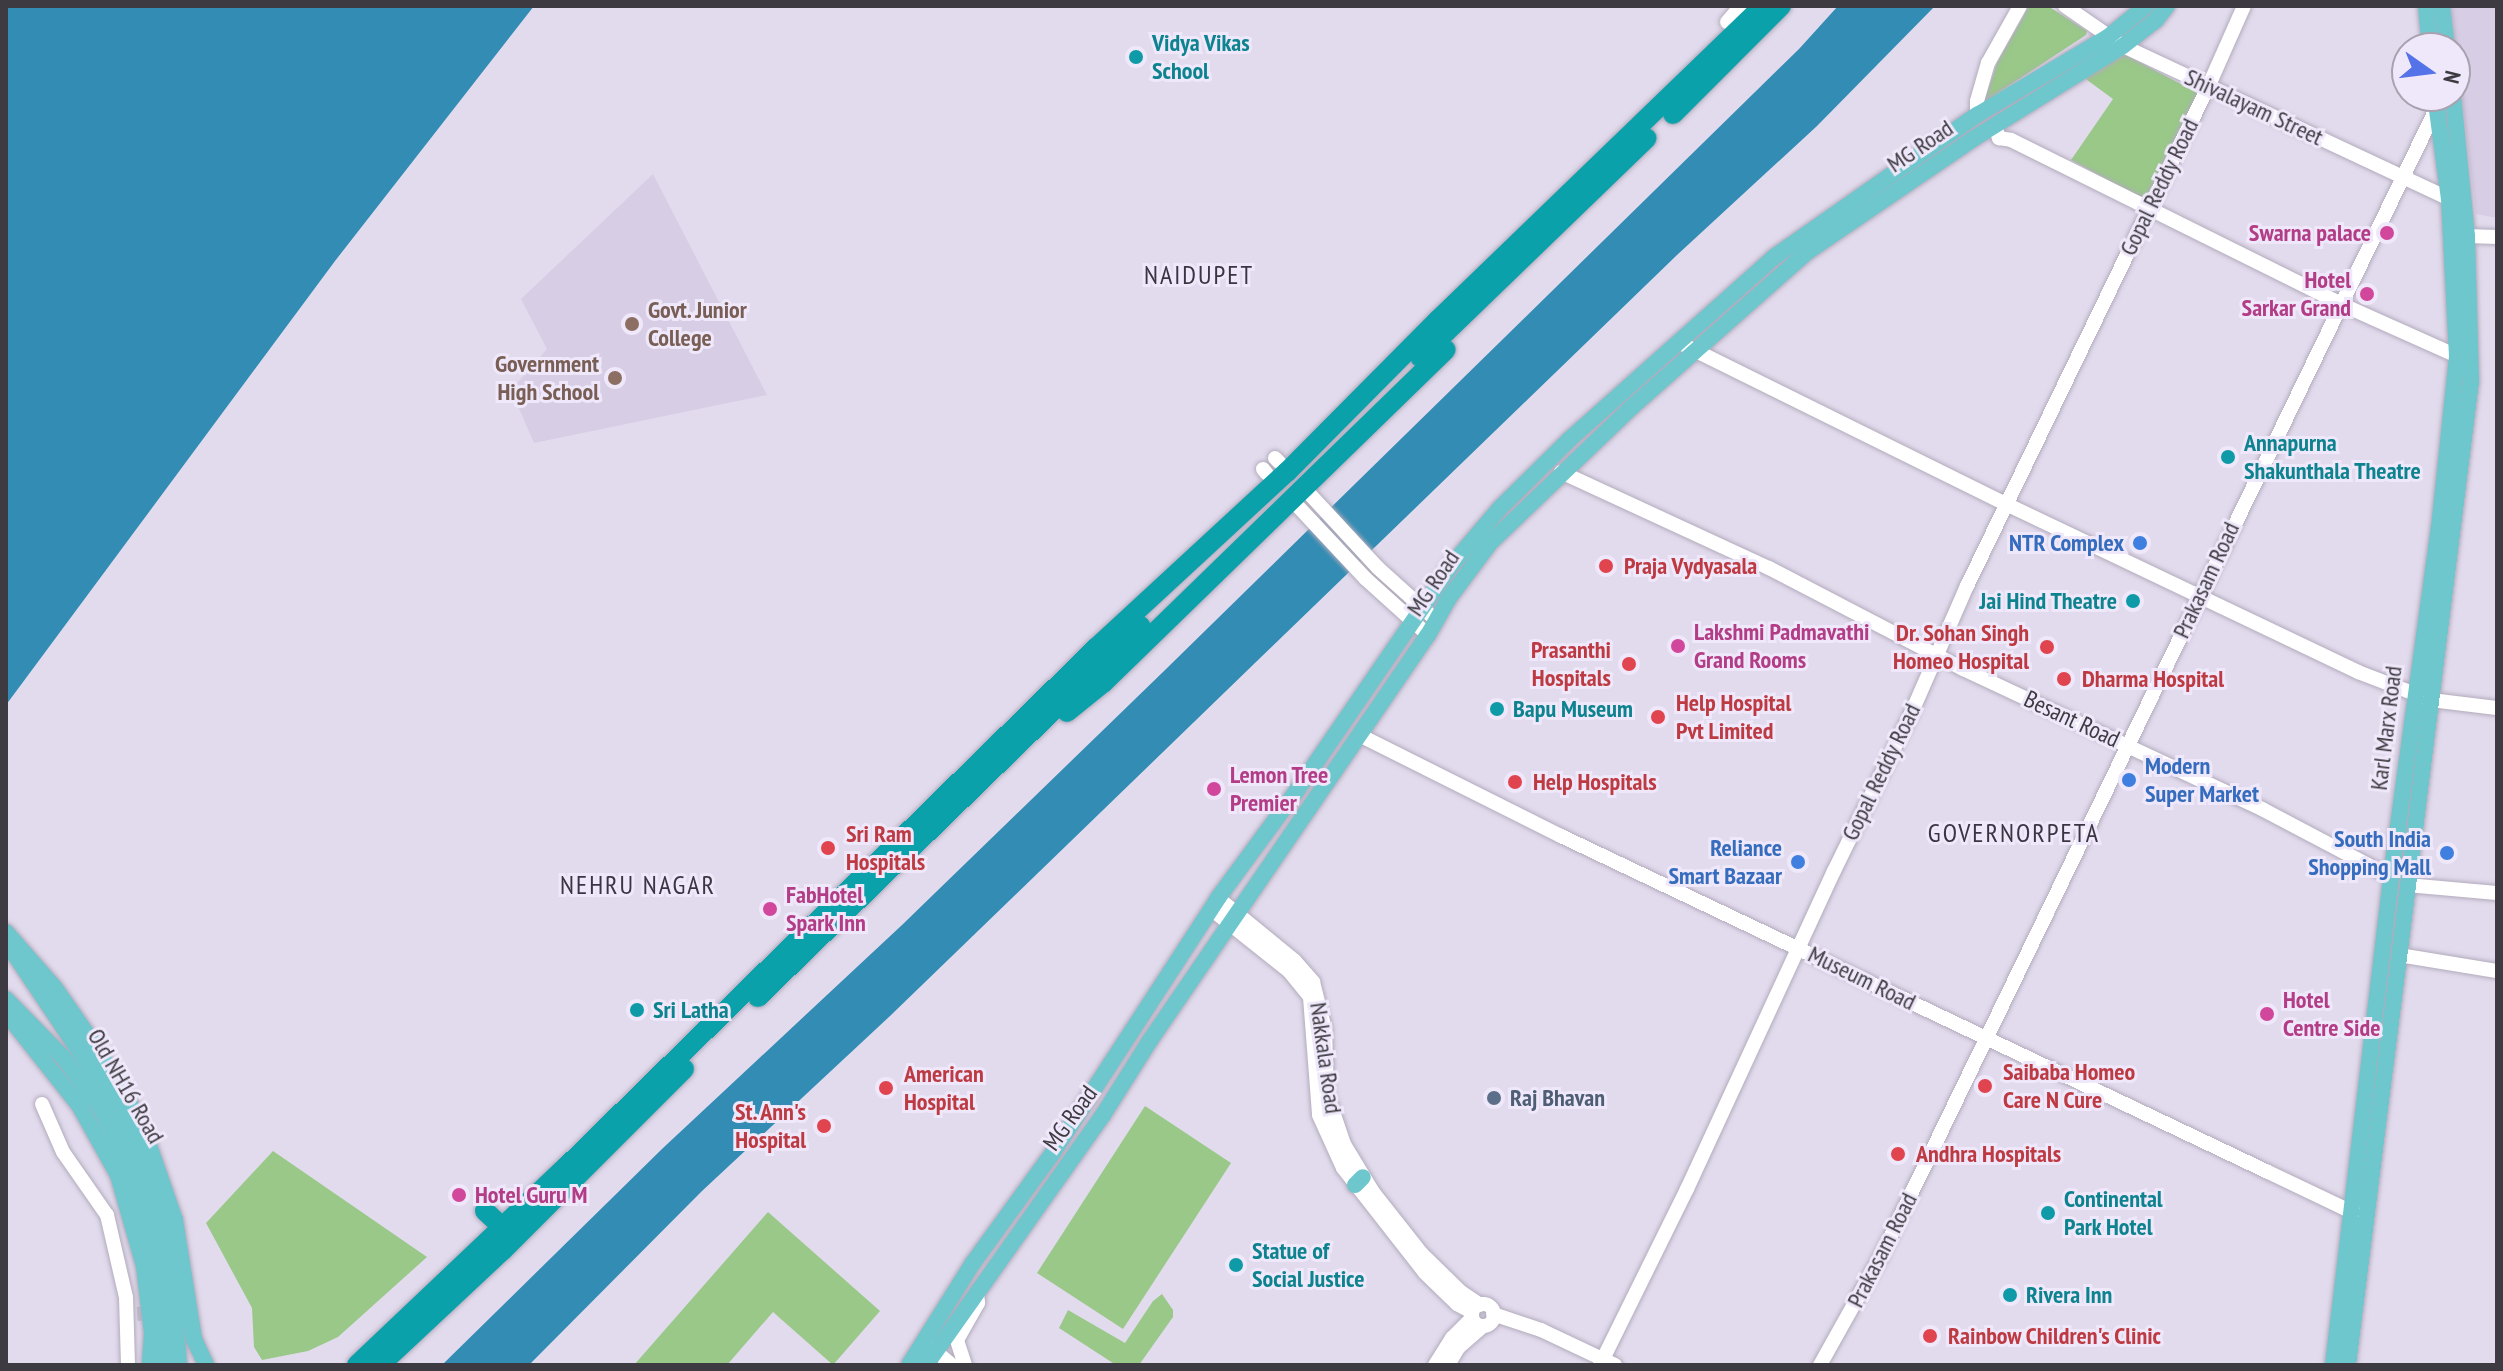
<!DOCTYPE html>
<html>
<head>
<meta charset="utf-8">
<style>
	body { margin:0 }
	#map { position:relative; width:2503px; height:1371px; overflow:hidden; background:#e2dbed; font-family:"PT Sans Narrow",sans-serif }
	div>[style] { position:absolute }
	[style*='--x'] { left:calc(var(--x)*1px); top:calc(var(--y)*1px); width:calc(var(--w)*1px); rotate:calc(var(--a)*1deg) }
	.built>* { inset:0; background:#d7cde5 }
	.green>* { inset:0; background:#99c889 }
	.water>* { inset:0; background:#338cb3 }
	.minor-tunnel>* { height:14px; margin-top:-7px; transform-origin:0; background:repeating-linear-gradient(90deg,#c1bbcb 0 14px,transparent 0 21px) }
	.roads { filter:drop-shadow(0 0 2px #b2abbc) drop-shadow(0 0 2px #b2abbc) }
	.minor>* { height:14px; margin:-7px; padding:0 7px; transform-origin:7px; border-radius:7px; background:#fff }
	.minor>.ring { margin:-7px; padding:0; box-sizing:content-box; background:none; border:14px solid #fff; border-radius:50% }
	.major>* { height:16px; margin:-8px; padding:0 8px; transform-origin:8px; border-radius:8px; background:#6dc7cd }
	.highway>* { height:20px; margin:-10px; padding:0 10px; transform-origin:10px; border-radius:10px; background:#0ba1ab }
	.dots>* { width:22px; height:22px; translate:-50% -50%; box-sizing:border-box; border:4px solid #efe8fa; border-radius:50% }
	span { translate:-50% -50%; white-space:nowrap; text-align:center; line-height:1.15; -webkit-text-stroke:6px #efe8fa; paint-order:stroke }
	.culture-label { font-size:24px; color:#0d838f; font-weight:700 }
	.left { translate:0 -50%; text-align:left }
	.right { translate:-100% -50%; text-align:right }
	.street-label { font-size:24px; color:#3d3a41 }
	.hotel-label { font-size:24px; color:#b23c85; font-weight:700 }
	.education-label { font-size:24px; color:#785e54; font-weight:700 }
	.shop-label { font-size:24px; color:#366cbe; font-weight:700 }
	.health-label { font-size:24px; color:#be3a42; font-weight:700 }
	.service-label { font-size:24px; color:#4e5e75; font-weight:700 }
	.neighbourhood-label { font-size:26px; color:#3b3543; letter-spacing:2px }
	.frame { position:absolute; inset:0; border:8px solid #3d3a41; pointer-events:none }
	.north { position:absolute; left:2391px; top:32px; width:80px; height:80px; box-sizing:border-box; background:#efe8fa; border:2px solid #a8a2b0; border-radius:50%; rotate:104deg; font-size:22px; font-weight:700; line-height:32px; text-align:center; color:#3d3a41 }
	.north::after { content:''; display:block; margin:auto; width:28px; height:36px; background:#5473e8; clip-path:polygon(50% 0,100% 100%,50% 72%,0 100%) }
</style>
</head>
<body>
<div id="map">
	<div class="built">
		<div style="clip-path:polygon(2451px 6px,2497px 6px,2497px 218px,2476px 214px)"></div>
		<div style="clip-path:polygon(653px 174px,767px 395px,534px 443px,511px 390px,547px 349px,521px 299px)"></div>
	</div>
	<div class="green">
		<div style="clip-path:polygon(2029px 6px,2048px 6px,2087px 31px,2086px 35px,1984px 102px,1997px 63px)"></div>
		<div style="clip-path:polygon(2122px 53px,2200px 94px,2145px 200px,2071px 160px,2113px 99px,2083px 77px)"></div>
		<div style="clip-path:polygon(1145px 1106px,1231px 1163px,1123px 1329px,1037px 1273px)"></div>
		<div style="clip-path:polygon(273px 1151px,427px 1257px,338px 1337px,308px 1351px,262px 1360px,254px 1347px,252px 1308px,206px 1223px)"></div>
		<div style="clip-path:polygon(768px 1212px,880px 1311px,833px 1365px,773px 1312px,727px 1365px,634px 1365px)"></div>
		<div style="clip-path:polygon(1162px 1294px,1173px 1310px,1173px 1317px,1139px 1365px,1116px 1365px,1059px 1328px,1068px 1310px,1125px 1343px,1153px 1301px)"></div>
	</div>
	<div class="water">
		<div style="clip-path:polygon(6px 6px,534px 6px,335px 261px,6px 705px)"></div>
		<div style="clip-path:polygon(1838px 6px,1935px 6px,1817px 126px,1677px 255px,890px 1016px,702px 1191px,529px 1365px,442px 1365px,663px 1148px,902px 925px,1163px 672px,1799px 49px)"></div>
	</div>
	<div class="minor-tunnel">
		<div style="--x:137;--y:1314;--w:24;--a:-5"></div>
	</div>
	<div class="roads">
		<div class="minor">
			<div style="--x:2065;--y:6;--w:70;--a:34.6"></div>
			<div style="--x:2123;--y:46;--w:360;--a:25.1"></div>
			<div style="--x:1727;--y:22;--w:21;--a:-49"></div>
			<div style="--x:1977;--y:115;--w:14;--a:-90"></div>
			<div style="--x:1977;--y:101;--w:40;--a:-74"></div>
			<div style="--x:1988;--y:63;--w:65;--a:-60.7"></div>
			<div style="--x:1995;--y:126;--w:13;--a:72"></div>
			<div style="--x:1999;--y:138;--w:12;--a:9"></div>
			<div style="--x:2011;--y:140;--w:371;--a:26.4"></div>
			<div style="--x:2343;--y:305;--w:133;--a:24.1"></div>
			<div style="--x:2467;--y:236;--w:30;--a:2"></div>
			<div style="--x:1686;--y:346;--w:357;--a:26.3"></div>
			<div style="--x:2006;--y:504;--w:390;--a:25.5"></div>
			<div style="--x:2358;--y:672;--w:78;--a:21"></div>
			<div style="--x:2431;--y:700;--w:66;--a:6.9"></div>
			<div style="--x:1275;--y:458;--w:6;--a:45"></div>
			<div style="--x:1263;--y:469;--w:6;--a:51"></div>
			<div style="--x:1561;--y:472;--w:229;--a:24.8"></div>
			<div style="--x:1769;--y:568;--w:219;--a:27.5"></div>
			<div style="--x:1963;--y:669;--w:330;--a:25.1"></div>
			<div style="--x:2262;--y:809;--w:146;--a:27.8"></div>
			<div style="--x:1304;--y:488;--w:109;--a:47.2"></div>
			<div style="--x:1378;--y:568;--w:78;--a:41.9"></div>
			<div style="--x:1292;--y:500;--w:108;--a:46.9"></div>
			<div style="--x:1366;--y:579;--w:84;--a:42.1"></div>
			<div style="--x:1359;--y:735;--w:226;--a:26.6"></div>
			<div style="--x:1561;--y:836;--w:781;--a:25.42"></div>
			<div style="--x:2266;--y:1171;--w:95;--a:25.5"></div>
			<div style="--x:2352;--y:1212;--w:7;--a:0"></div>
			<div style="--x:2407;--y:885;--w:90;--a:5.1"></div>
			<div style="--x:1218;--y:898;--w:99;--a:39.3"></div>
			<div style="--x:1295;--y:961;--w:28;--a:49"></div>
			<div style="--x:1313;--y:982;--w:49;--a:75.7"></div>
			<div style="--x:1325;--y:1029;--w:65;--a:88.2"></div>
			<div style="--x:1327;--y:1094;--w:53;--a:71.2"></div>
			<div style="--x:1344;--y:1144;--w:56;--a:58.9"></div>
			<div style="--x:1373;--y:1192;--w:79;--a:51.7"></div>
			<div style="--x:1422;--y:1254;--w:54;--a:44.3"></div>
			<div style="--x:1461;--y:1292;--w:23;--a:34"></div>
			<div style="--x:1211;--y:909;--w:100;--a:38.5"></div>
			<div style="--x:1289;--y:971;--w:33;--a:51"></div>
			<div style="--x:1310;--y:997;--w:118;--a:85.6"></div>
			<div style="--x:1319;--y:1115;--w:58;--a:65.6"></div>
			<div style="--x:1343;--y:1168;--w:133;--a:52"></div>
			<div style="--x:1425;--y:1273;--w:45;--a:44.1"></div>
			<div style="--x:1457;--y:1304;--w:17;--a:28"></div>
			<div style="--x:2399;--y:955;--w:99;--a:9.3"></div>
			<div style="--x:42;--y:1104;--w:52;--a:66.4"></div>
			<div style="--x:63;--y:1152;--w:77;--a:55.1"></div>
			<div style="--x:107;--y:1215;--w:84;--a:77"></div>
			<div style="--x:126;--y:1297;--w:68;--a:88.3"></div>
			<div class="ring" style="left:1472px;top:1304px;width:8px;height:8px"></div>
			<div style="--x:1493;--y:1314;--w:51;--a:18.4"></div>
			<div style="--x:1541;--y:1330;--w:82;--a:25.3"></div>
			<div style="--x:928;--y:1345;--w:31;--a:40"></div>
			<div style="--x:965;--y:1365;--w:26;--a:-108"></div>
			<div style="--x:957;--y:1340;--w:43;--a:-60.4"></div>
			<div style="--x:978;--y:1303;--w:9;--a:-96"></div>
			<div style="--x:1435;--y:1365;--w:32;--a:-58"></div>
			<div style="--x:1452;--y:1338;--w:28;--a:-45"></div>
			<div style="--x:1448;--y:1365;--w:21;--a:-59"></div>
			<div style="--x:1459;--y:1347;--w:32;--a:-41"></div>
			<div style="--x:1600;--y:1365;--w:196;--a:-63.7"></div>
			<div style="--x:1687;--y:1189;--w:350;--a:-65.2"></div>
			<div style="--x:1834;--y:871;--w:175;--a:-63.9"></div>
			<div style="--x:1911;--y:714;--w:140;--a:-66.4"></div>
			<div style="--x:1967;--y:586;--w:556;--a:-64.22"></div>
			<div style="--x:2209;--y:85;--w:86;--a:-66.1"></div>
			<div style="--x:1820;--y:1365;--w:125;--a:-60.8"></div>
			<div style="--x:1881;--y:1256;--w:1281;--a:-64.18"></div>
		</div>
		<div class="major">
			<div style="--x:2426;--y:6;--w:42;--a:84.6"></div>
			<div style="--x:2442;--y:6;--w:42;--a:83.2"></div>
			<div style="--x:6;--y:932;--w:74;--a:48.8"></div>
			<div style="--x:55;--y:988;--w:56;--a:55.2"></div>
			<div style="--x:87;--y:1034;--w:63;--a:57.3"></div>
			<div style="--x:121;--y:1087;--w:53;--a:62.9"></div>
			<div style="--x:145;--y:1134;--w:91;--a:70.8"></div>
			<div style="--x:175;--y:1220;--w:121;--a:80.9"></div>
			<div style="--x:194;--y:1339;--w:29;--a:65"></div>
			<div style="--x:7;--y:943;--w:185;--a:56.2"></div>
			<div style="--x:110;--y:1097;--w:88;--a:64.3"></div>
			<div style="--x:148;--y:1176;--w:85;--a:74.3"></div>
			<div style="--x:171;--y:1258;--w:107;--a:85.7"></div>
			<div style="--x:6;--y:999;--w:81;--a:45.5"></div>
			<div style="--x:63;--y:1057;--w:61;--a:53.7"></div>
			<div style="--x:99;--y:1106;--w:66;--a:63"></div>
			<div style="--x:129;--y:1165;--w:93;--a:73.1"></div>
			<div style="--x:156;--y:1254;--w:111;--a:85.9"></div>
			<div style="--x:6;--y:1013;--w:117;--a:51.6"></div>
			<div style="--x:79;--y:1105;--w:80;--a:60.9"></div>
			<div style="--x:118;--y:1175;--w:95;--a:74.1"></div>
			<div style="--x:144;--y:1266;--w:67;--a:83.2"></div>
			<div style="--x:152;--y:1333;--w:32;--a:94"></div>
			<div style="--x:1355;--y:1185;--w:11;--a:-45"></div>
			<div style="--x:909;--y:1365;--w:120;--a:-57.9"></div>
			<div style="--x:973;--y:1263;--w:138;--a:-54.1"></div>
			<div style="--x:1054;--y:1151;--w:302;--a:-57"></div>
			<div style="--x:1218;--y:898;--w:135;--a:-53.7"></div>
			<div style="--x:1298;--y:789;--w:269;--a:-55.6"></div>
			<div style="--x:1450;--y:567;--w:77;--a:-49.7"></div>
			<div style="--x:1500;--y:508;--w:98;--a:-44.6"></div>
			<div style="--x:1570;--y:439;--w:273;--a:-41.7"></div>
			<div style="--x:1774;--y:257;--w:248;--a:-35"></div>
			<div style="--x:1977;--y:115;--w:152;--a:-30.8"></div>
			<div style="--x:2108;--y:37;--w:49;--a:-39.2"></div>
			<div style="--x:926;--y:1365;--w:306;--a:-54.7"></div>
			<div style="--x:1103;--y:1115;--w:86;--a:-57.8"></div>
			<div style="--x:1149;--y:1042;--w:493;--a:-55.6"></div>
			<div style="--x:1428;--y:635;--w:43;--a:-60.4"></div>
			<div style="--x:1449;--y:598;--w:69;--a:-53.3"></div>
			<div style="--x:1490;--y:543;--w:197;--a:-43.8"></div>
			<div style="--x:1632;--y:407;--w:232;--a:-41.5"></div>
			<div style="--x:1806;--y:253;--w:202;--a:-34.3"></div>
			<div style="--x:1973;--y:139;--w:176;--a:-31.8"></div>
			<div style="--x:2123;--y:46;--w:42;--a:-38.2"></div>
			<div style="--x:2156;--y:20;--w:18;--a:-52"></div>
			<div style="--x:2333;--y:1365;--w:491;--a:-83.2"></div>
			<div style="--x:2391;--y:877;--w:352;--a:-82.2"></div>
			<div style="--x:2439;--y:528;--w:173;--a:-84"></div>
			<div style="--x:2457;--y:356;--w:157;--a:-92.9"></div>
			<div style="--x:2449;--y:199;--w:104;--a:-97.7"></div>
			<div style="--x:2348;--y:1365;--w:992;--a:-82.87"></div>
			<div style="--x:2471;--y:381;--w:145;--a:-91.6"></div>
			<div style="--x:2467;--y:236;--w:141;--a:-95.7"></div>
		</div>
		<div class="highway">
			<div style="--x:1673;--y:114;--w:153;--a:-45"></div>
			<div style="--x:1420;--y:357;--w:315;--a:-44"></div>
			<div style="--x:1067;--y:712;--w:46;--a:-38.9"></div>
			<div style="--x:1103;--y:683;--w:478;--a:-44.2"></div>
			<div style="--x:758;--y:997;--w:533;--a:-44.16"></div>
			<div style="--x:485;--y:1211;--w:25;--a:43"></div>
			<div style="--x:357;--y:1365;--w:288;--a:-43.5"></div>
			<div style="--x:566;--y:1167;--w:742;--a:-44.4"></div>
			<div style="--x:1096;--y:648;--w:260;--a:-42.7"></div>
			<div style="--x:1287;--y:472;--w:214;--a:-45.2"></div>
			<div style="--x:1438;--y:320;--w:452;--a:-44"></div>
			<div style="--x:380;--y:1365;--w:168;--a:-43.1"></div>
			<div style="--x:503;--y:1250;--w:256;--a:-45"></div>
		</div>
	</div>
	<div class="dots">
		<div style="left:1136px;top:57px;background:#0f9aa8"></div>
		<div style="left:2387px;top:233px;background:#d1479c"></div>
		<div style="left:2367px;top:294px;background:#d1479c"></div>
		<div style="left:632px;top:324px;background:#8d6e63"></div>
		<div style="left:615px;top:378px;background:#8d6e63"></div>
		<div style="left:2228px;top:457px;background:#0f9aa8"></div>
		<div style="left:2140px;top:543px;background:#3f7fe0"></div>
		<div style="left:1606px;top:566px;background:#e0444e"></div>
		<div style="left:2133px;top:601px;background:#0f9aa8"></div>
		<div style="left:1678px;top:646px;background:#d1479c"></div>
		<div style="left:2047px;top:647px;background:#e0444e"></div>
		<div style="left:1629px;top:664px;background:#e0444e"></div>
		<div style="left:2064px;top:679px;background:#e0444e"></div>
		<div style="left:1497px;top:709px;background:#0f9aa8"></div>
		<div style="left:1658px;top:717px;background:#e0444e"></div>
		<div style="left:2129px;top:780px;background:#3f7fe0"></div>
		<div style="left:1515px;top:782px;background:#e0444e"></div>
		<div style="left:1214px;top:789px;background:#d1479c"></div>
		<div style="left:828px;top:848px;background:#e0444e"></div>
		<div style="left:2447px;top:853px;background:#3f7fe0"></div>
		<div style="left:1798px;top:862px;background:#3f7fe0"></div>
		<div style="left:770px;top:909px;background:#d1479c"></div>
		<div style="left:637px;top:1010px;background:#0f9aa8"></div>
		<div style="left:2267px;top:1014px;background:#d1479c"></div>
		<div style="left:1985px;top:1086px;background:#e0444e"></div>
		<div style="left:886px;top:1088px;background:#e0444e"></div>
		<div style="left:1494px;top:1098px;background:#5c6f8a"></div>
		<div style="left:824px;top:1126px;background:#e0444e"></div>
		<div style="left:1898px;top:1154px;background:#e0444e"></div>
		<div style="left:459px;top:1195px;background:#d1479c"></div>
		<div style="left:2048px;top:1213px;background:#0f9aa8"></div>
		<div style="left:1236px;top:1265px;background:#0f9aa8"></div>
		<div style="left:2010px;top:1295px;background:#0f9aa8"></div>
		<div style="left:1930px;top:1336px;background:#e0444e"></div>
	</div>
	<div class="culture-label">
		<span class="left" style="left:1152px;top:57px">Vidya Vikas<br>School</span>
		<span class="left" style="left:2244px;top:457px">Annapurna<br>Shakunthala Theatre</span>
		<span class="right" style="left:2117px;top:601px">Jai Hind Theatre</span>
		<span class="left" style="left:1513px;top:709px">Bapu Museum</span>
		<span class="left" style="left:653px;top:1010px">Sri Latha</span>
		<span class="left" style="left:2064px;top:1213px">Continental<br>Park Hotel</span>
		<span class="left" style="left:1252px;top:1265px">Statue of<br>Social Justice</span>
		<span class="left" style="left:2026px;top:1295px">Rivera Inn</span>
	</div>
	<div class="street-label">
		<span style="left:2254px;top:107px;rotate:25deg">Shivalayam Street</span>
		<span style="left:1920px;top:146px;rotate:-34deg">MG Road</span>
		<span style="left:2159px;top:187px;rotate:-64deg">Gopal Reddy Road</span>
		<span style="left:2206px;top:580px;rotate:-65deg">Prakasam Road</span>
		<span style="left:1433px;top:583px;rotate:-56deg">MG Road</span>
		<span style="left:2072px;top:719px;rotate:25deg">Besant Road</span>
		<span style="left:2386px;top:728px;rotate:-83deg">Karl Marx Road</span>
		<span style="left:1881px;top:772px;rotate:-64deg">Gopal Reddy Road</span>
		<span style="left:1862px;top:978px;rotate:26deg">Museum Road</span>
		<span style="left:1326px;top:1058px;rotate:82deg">Nakkala Road</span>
		<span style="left:126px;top:1086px;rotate:60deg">Old NH16 Road</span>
		<span style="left:1070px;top:1118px;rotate:-54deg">MG Road</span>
		<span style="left:1882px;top:1250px;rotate:-63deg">Prakasam Road</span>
	</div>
	<div class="hotel-label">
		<span class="right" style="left:2371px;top:233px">Swarna palace</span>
		<span class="right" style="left:2351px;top:294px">Hotel<br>Sarkar Grand</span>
		<span class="left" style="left:1694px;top:646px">Lakshmi Padmavathi<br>Grand Rooms</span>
		<span class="left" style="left:1230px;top:789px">Lemon Tree<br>Premier</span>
		<span class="left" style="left:786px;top:909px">FabHotel<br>Spark Inn</span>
		<span class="left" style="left:2283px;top:1014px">Hotel<br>Centre Side</span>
		<span class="left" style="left:475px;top:1195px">Hotel Guru M</span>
	</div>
	<div class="education-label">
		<span class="left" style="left:648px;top:324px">Govt. Junior<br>College</span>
		<span class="right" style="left:599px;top:378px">Government<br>High School</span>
	</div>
	<div class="shop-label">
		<span class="right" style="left:2124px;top:543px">NTR Complex</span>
		<span class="left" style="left:2145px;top:780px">Modern<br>Super Market</span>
		<span class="right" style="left:2431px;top:853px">South India<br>Shopping Mall</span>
		<span class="right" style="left:1782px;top:862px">Reliance<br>Smart Bazaar</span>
	</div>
	<div class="health-label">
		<span class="left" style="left:1624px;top:566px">Praja Vydyasala</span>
		<span class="right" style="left:2029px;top:647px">Dr. Sohan Singh<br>Homeo Hospital</span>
		<span class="right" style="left:1611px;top:664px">Prasanthi<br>Hospitals</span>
		<span class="left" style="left:2082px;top:679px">Dharma Hospital</span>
		<span class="left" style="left:1676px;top:717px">Help Hospital<br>Pvt Limited</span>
		<span class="left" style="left:1533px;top:782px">Help Hospitals</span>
		<span class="left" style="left:846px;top:848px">Sri Ram<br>Hospitals</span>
		<span class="left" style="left:2003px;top:1086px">Saibaba Homeo<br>Care N Cure</span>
		<span class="left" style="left:904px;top:1088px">American<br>Hospital</span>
		<span class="right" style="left:806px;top:1126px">St. Ann's<br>Hospital</span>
		<span class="left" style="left:1916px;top:1154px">Andhra Hospitals</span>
		<span class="left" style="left:1948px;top:1336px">Rainbow Children's Clinic</span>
	</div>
	<div class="service-label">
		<span class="left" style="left:1510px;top:1098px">Raj Bhavan</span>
	</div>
	<div class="neighbourhood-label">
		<span style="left:1199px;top:275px">NAIDUPET</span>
		<span style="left:2014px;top:833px">GOVERNORPETA</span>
		<span style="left:638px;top:885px">NEHRU NAGAR</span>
	</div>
	<div class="frame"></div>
	<div class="north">N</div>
</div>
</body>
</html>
